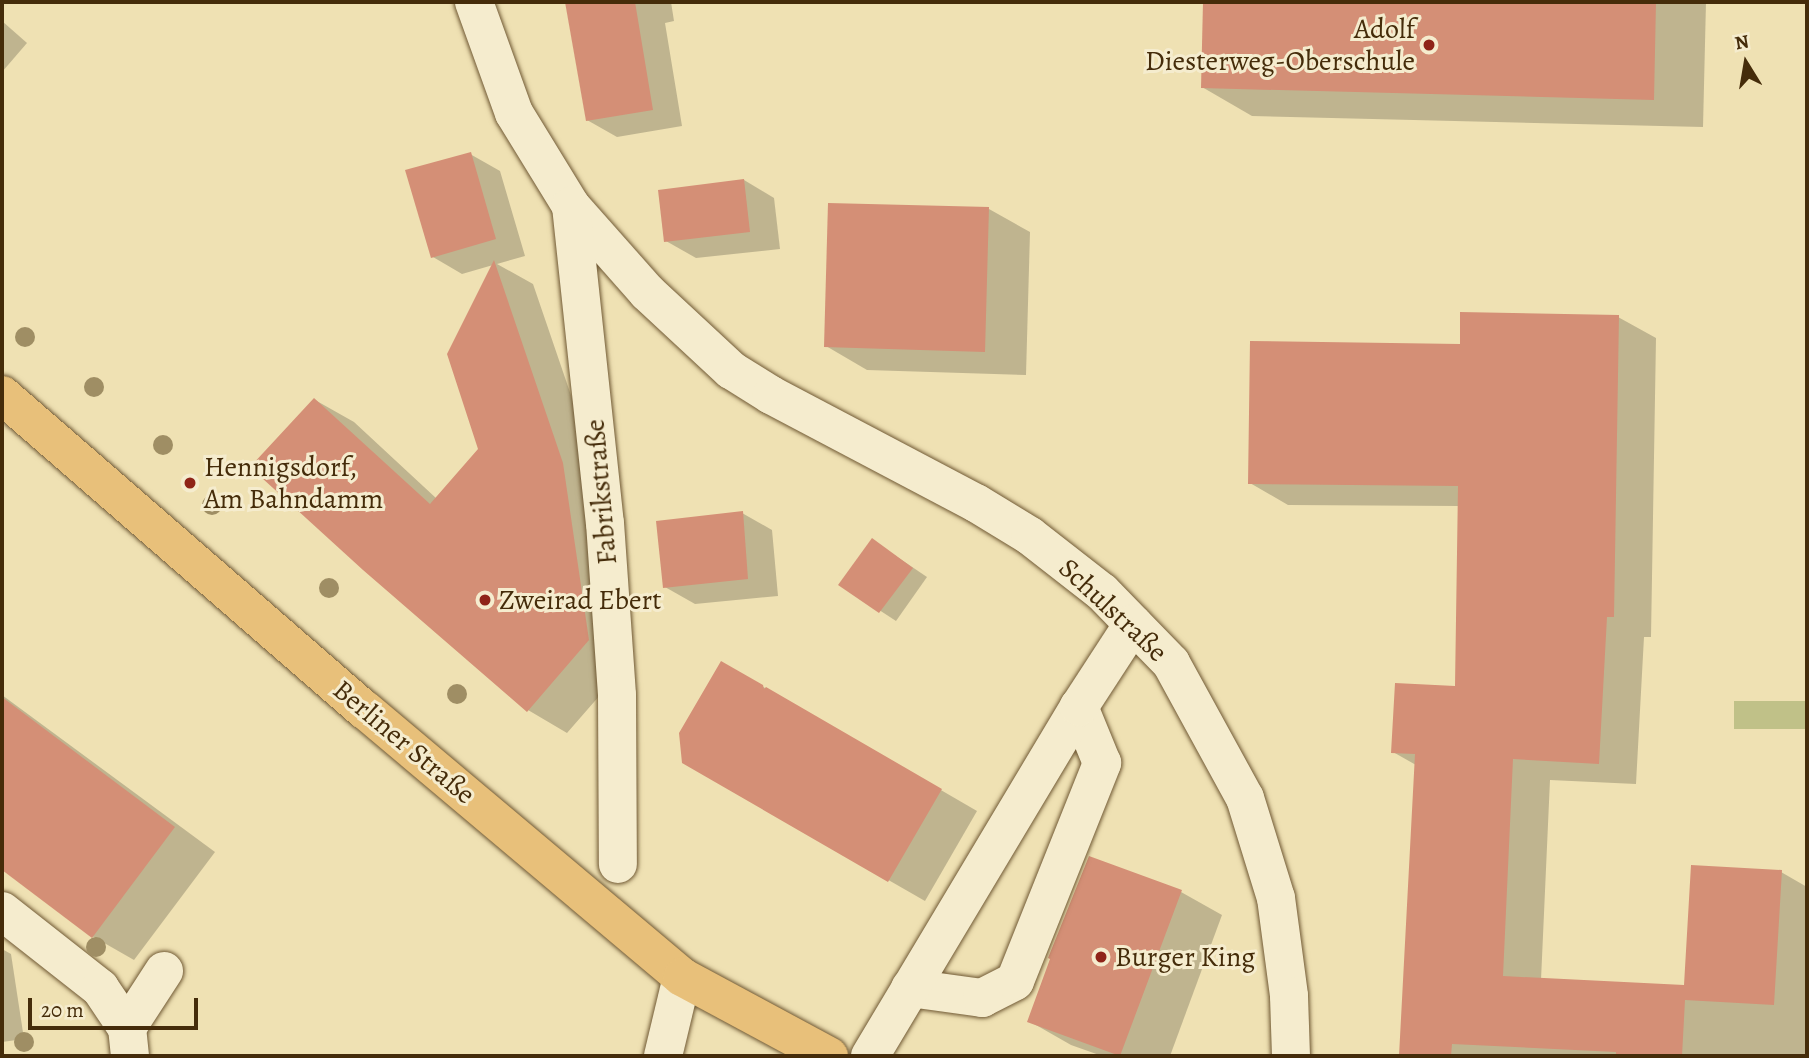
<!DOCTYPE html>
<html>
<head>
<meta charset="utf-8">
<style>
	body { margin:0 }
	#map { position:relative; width:1809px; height:1058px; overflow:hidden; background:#efe1b3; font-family:Alegreya,serif }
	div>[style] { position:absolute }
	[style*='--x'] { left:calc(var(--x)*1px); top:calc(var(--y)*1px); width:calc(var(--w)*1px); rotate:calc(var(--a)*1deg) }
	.green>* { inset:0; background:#c0c188 }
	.shadow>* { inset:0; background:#0003 }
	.building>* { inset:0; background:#d48f76 }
	.roads { filter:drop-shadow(0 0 2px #705934) drop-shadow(0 0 2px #705934) }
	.minor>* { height:38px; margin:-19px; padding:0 19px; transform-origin:19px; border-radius:19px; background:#f5ecce }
	.major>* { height:38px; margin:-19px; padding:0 19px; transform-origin:19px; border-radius:19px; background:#e8c07a }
	.trees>* { width:20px; height:20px; margin:-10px; border-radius:50%; background:#9f8e64 }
	.dots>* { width:19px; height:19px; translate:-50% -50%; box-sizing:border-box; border:4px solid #f5ecce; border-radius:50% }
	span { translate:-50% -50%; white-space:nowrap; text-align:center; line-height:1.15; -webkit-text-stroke:6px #f5ecce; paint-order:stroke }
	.poi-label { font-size:28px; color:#452c0a }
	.right { translate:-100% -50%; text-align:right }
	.left { translate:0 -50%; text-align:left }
	.street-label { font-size:28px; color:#452c0a }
	.frame { position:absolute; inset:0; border:4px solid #452c0a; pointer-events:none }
	.north { position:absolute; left:1711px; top:28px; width:70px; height:70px; -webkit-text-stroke:5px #f5ecce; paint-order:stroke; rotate:349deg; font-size:19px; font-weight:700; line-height:28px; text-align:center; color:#452c0a }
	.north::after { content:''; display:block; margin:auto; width:24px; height:32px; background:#452c0a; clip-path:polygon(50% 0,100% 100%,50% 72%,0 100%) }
	.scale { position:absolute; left:28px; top:998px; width:170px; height:32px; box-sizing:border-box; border:4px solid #452c0a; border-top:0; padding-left:9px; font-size:21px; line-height:24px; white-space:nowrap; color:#452c0a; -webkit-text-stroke:5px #f5ecce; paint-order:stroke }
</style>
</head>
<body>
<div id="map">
	<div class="green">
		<div style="clip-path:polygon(1734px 701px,1807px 701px,1807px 729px,1734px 729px)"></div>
	</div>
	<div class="shadow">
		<div style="clip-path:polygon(568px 2px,671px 2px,674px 21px,665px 23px,682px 126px,617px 137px,587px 120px)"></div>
		<div style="clip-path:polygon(1204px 2px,1706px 2px,1703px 127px,1252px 116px,1202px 87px)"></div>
		<div style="clip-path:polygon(2px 21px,27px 43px,2px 72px)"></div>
		<div style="clip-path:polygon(470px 154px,500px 171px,525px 256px,497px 264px,533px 284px,602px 486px,628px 663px,567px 733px,528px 710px,315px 400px,354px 422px,437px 499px,480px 449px,493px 265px,462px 274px,433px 257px)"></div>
		<div style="clip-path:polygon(744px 180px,774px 198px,780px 249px,696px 258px,666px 241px)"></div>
		<div style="clip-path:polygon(989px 209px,1030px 232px,1026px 375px,867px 370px,826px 346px)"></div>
		<div style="clip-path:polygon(1618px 317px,1656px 338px,1651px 637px,1644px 637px,1636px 784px,1550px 780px,1541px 980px,1685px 986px,1781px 872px,1807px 887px,1807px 1056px,1400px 1056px,1416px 765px,1393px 752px,1457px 688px,1459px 506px,1288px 505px,1250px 483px,1462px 345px)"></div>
		<div style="clip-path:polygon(742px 513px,772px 530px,778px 596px,695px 604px,665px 587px)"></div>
		<div style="clip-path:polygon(872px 540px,927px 577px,896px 621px,841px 585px)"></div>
		<div style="clip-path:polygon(722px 663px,977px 811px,925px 901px,683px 762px)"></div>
		<div style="clip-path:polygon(2px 695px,215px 852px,134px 960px,92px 936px,2px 868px)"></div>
		<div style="clip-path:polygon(1181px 892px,1222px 915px,1170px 1056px,1102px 1056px,1071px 1045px,1029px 1021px)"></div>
		<div style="clip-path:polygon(2px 949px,11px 954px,24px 1039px,2px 1042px)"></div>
	</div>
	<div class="building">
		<div style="clip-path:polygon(565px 2px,635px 2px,653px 110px,586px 121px)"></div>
		<div style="clip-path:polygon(1203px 2px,1656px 2px,1654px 100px,1201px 88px)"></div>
		<div style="clip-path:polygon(471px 152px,496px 239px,431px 258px,405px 170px)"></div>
		<div style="clip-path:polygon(744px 179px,750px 232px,664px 242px,658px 190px)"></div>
		<div style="clip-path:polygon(828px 203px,989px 207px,985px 352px,824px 347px)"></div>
		<div style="clip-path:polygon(494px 260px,563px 463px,589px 640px,527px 712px,363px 570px,250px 467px,314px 398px,430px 504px,478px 449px,447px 354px)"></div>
		<div style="clip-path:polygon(1460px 312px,1619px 315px,1614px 617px,1607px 617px,1599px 764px,1513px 759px,1503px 976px,1684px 985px,1691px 865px,1782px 870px,1774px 1005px,1685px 1000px,1682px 1056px,1616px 1056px,1616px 1052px,1452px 1044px,1451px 1056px,1399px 1056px,1415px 754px,1391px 753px,1395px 683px,1455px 686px,1458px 486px,1248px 484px,1250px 341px,1460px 344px)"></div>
		<div style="clip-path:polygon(743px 511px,748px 579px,663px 588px,656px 521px)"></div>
		<div style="clip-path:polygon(872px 538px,913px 568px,879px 613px,838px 585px)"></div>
		<div style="clip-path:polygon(721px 661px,763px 685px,764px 689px,766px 687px,942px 789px,888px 882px,682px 763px,679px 733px)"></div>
		<div style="clip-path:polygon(2px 697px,175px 827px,92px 938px,2px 870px)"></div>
		<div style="clip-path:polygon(1089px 856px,1182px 890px,1120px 1056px,1027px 1022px,1050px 959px,1048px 958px)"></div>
	</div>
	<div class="roads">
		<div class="minor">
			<div style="--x:474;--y:2;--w:118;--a:70.2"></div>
			<div style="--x:514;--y:113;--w:109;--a:58.5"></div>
			<div style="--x:571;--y:206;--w:115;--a:48.5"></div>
			<div style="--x:647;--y:292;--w:115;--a:42.9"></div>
			<div style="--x:731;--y:370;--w:47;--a:32"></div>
			<div style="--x:771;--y:395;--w:232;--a:27.8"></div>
			<div style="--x:976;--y:503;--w:63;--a:31.4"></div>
			<div style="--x:1030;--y:536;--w:91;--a:37.9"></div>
			<div style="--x:1102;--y:592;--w:99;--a:45.8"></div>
			<div style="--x:1171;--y:663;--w:154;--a:61.3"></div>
			<div style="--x:1245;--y:798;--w:105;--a:72.8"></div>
			<div style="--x:1276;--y:898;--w:99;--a:82.4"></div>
			<div style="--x:1289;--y:996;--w:60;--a:88.1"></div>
			<div style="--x:571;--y:206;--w:319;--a:83.9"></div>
			<div style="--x:605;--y:523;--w:172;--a:86"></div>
			<div style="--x:617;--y:695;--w:169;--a:89.7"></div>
			<div style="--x:2;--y:911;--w:125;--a:38.2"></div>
			<div style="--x:100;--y:988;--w:48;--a:56"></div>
			<div style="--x:910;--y:988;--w:73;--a:7.9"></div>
			<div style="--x:982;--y:998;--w:37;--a:-27"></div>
			<div style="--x:1015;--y:981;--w:235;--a:-68.2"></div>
			<div style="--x:1102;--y:763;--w:61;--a:-112.3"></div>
			<div style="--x:130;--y:1056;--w:28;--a:-96"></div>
			<div style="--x:127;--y:1028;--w:68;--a:-57"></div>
			<div style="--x:663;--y:1056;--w:81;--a:-76.5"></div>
			<div style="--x:870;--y:1056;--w:407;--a:-59.1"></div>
			<div style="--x:1079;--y:707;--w:99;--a:-57"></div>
		</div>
		<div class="major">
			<div style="--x:2;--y:395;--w:481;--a:41"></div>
			<div style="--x:365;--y:710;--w:414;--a:40.1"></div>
			<div style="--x:682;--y:977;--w:167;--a:28.3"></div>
		</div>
	</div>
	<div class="trees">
		<div style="left:25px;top:337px"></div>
		<div style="left:94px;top:387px"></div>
		<div style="left:163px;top:445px"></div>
		<div style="left:212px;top:505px"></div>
		<div style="left:329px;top:588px"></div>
		<div style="left:457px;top:694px"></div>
		<div style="left:96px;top:947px"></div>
		<div style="left:24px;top:1042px"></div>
	</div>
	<div class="dots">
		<div style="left:1429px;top:45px;background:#8f2418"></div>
		<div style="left:190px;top:483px;background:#8f2418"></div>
		<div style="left:485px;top:600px;background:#8f2418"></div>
		<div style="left:1101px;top:957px;background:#8f2418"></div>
	</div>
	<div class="poi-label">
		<span class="right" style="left:1415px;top:45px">Adolf<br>Diesterweg-Oberschule</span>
		<span class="left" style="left:204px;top:483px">Hennigsdorf,<br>Am Bahndamm</span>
		<span class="left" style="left:499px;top:600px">Zweirad Ebert</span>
		<span class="left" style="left:1115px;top:957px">Burger King</span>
	</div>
	<div class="street-label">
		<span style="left:601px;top:492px;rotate:-95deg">Fabrikstraße</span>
		<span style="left:1113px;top:610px;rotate:43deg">Schulstraße</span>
		<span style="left:404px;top:742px;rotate:40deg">Berliner Straße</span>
	</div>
	<div class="frame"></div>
	<div class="north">N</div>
	<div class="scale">20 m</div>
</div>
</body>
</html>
